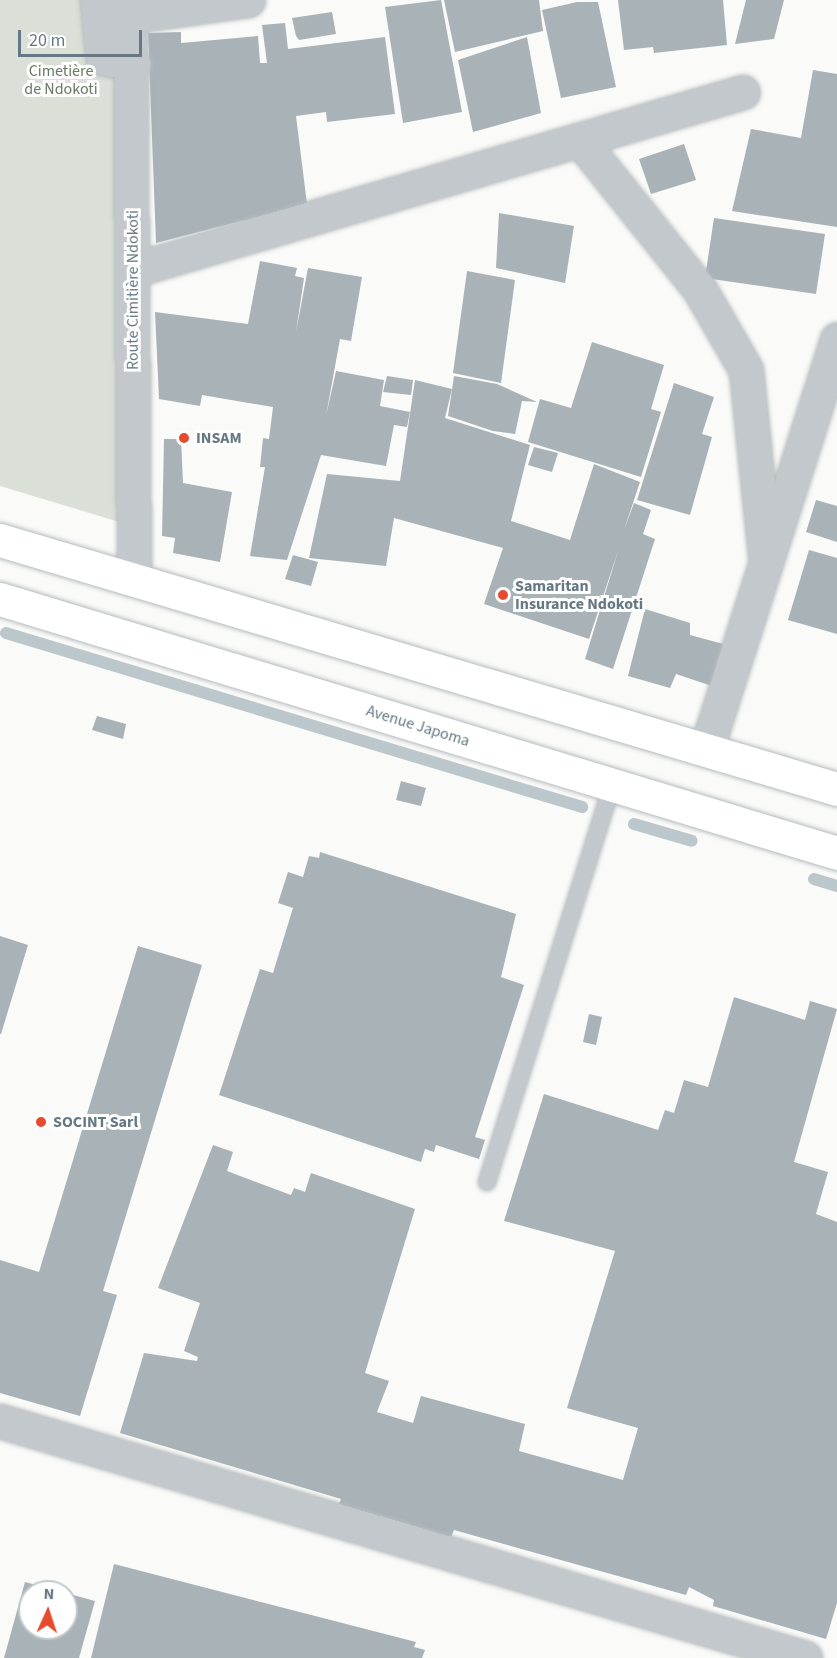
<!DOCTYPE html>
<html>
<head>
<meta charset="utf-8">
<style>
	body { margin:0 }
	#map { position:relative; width:837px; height:1658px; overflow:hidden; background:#fafaf8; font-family:"Source Sans 3",sans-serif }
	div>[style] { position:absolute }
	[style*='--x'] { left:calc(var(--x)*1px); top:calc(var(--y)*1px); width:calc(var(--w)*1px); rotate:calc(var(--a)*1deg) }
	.green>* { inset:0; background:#dadfd7 }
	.stream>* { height:12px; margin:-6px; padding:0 6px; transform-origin:6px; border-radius:6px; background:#bbc7cb }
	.building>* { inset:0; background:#a8b2b7 }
	.roads { filter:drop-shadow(0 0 2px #b5bbbe) drop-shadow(0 0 2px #b5bbbe) }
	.lane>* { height:16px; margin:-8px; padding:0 8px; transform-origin:8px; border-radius:8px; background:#c3c8cc }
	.street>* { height:33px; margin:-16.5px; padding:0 16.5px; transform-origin:16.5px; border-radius:16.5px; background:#c3c8cc }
	.primary>* { height:33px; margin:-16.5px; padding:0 16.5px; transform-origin:16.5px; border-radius:16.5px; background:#fff }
	.dots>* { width:16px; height:16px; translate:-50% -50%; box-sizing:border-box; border:3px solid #fff; border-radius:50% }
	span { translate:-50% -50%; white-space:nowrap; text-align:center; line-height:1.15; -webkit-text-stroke:6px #fff; paint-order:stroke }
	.park-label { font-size:16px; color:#697a64 }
	.street-label { font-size:16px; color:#657883 }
	.poi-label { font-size:16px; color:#657883; font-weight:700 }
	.left { translate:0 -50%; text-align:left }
	.north { position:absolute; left:18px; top:1580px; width:60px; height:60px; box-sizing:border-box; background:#fff; border:2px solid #c1c9cd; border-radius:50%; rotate:3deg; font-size:16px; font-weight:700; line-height:24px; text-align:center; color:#657883 }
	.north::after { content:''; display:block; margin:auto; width:21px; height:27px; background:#e54b2d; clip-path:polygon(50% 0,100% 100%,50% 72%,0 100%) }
	.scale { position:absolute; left:18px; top:30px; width:124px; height:27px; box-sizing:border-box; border:3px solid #657883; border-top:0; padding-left:8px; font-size:18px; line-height:21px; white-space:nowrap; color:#657883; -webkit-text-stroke:4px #fff; paint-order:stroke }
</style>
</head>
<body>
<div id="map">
	<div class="green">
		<div style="clip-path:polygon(0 0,92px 0,121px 53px,126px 524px,0 486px)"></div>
	</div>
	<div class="stream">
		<div style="--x:6;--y:633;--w:602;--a:16.81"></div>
		<div style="--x:634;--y:824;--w:60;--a:16.3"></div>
		<div style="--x:814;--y:879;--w:24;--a:17"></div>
	</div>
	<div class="building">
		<div style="clip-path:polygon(441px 0,462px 112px,403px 123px,385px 7px)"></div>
		<div style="clip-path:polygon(444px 0,539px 0,543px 31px,455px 52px)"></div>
		<div style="clip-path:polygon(618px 0,723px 0,727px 45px,654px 53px,653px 47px,624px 50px)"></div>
		<div style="clip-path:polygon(746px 0,784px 0,774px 39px,735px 44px)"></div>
		<div style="clip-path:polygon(577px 2px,598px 2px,616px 87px,561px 98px,542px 10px)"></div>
		<div style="clip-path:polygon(332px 12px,336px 34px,299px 40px,296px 36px,292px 18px)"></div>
		<div style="clip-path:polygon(285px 23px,288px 49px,385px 37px,395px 114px,327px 122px,326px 112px,296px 116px,307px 204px,156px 243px,148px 33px,181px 32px,181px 43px,258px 36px,260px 63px,267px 63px,262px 25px)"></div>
		<div style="clip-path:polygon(527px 37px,541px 113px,473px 132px,458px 60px)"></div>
		<div style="clip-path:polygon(813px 70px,837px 74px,837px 227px,732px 211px,751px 129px,801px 138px)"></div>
		<div style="clip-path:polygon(684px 144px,696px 180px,651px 194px,639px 159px)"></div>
		<div style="clip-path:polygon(499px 213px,574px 226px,565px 283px,496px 268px)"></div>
		<div style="clip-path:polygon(714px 218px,825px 234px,816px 294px,705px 278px)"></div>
		<div style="clip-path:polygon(260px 261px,297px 268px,295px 276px,304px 278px,296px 332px,308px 268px,362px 277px,351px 341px,340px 339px,326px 416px,336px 371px,384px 380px,380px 406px,410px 412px,407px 427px,394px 425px,386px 466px,321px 455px,287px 560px,250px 556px,265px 467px,260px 467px,263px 438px,269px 439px,273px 407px,202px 395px,200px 406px,159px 399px,155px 312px,248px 324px)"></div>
		<div style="clip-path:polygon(467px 271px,515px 280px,501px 383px,453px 373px)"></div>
		<div style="clip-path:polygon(592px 342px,664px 365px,651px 409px,661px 412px,641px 477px,528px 442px,540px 399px,571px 408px)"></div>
		<div style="clip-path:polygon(387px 376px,413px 380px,411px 395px,383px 392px)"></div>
		<div style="clip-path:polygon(454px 376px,497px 384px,537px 402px,522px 401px,515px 434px,493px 431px,448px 416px)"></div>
		<div style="clip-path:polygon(415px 380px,452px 389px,445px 418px,530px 445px,511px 521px,570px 540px,594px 464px,640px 482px,624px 530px,634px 503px,651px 510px,643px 534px,655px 539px,613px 669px,585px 659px,619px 548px,589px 639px,484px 604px,503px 548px,394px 518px,386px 566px,309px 558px,327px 474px,400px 481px)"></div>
		<div style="clip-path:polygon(674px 383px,714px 397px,702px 434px,712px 437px,690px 515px,637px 500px)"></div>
		<div style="clip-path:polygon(164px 439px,181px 439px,183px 483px,232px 492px,220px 562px,173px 553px,175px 538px,162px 536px)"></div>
		<div style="clip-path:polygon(534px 447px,558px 453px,552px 472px,528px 465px)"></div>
		<div style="clip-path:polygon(816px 500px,837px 506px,837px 542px,806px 532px)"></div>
		<div style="clip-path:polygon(809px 550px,837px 558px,837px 634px,788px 620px)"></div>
		<div style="clip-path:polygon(293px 555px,318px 562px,311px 586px,285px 579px)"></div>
		<div style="clip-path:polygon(645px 609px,690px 623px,690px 635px,727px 645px,715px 687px,676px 674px,670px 688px,628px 676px)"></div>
		<div style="clip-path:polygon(97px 716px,126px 724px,123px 739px,92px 730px)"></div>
		<div style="clip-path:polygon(401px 781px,426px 788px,421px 806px,396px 800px)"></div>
		<div style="clip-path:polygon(320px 852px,516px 914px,501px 977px,524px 985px,475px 1137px,485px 1140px,479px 1159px,436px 1145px,434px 1152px,425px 1149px,421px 1162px,219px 1095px,260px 969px,273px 973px,293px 908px,278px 903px,288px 872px,303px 877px,309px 856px,319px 858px)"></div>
		<div style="clip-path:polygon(0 936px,28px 945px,1px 1034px,0 1034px)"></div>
		<div style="clip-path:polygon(138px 946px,202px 965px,103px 1291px,117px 1295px,80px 1416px,0 1393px,0 1260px,39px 1272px)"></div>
		<div style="clip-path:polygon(734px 997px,805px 1020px,810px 1001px,837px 1009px,794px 1162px,828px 1172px,816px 1214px,837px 1222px,837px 1603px,826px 1639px,713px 1606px,714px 1600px,689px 1587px,686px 1595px,454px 1530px,451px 1537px,338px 1507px,341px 1499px,120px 1433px,144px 1353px,197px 1361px,198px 1357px,184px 1351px,200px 1303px,158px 1288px,213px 1145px,233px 1152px,227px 1171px,291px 1195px,294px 1188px,305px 1192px,311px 1173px,415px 1209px,365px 1373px,389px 1381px,377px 1412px,413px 1423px,421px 1396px,525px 1424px,519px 1451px,623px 1480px,638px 1428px,567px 1408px,615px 1251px,504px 1221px,544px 1094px,658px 1130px,665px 1110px,674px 1113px,684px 1080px,708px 1087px)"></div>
		<div style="clip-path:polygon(589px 1014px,602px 1017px,596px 1045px,583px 1042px)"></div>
		<div style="clip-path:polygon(114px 1564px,416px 1642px,414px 1647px,425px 1650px,422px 1658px,91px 1658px)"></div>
		<div style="clip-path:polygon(25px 1582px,58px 1591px,30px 1592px,30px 1628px,66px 1628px,66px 1593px,95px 1601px,79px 1658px,4px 1658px)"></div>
	</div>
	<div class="roads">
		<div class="lane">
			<div style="--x:487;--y:1182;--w:416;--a:-72.5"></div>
		</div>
		<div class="street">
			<div style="--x:97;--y:0;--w:58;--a:84.1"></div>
			<div style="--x:103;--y:58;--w:31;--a:11"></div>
			<div style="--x:130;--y:0;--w:579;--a:89.6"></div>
			<div style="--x:132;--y:16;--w:117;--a:-7.9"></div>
			<div style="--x:580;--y:140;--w:192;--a:51.3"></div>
			<div style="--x:700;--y:290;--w:92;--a:60.1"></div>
			<div style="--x:746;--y:370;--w:193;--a:84.1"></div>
			<div style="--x:133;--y:270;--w:635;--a:-16.27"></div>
			<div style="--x:706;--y:750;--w:431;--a:-72.3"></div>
			<div style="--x:0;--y:1421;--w:839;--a:16.4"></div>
		</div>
		<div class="primary">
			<div style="--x:0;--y:540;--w:873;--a:16.57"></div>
			<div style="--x:0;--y:599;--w:875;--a:16.88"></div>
		</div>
	</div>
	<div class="dots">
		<div style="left:184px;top:438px;background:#e54b2d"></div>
		<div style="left:503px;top:595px;background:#e54b2d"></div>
		<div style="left:41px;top:1122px;background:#e54b2d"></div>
	</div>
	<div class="park-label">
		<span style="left:61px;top:80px">Cimetière<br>de Ndokoti</span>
	</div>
	<div class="street-label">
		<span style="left:133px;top:290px;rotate:-90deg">Route Cimitière Ndokoti</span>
		<span style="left:418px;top:726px;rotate:17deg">Avenue Japoma</span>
	</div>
	<div class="poi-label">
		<span class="left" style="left:196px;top:438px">INSAM</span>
		<span class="left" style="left:515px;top:595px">Samaritan<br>Insurance Ndokoti</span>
		<span class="left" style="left:53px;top:1122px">SOCINT Sarl</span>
	</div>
	<div class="north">N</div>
	<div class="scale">20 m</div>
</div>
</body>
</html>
